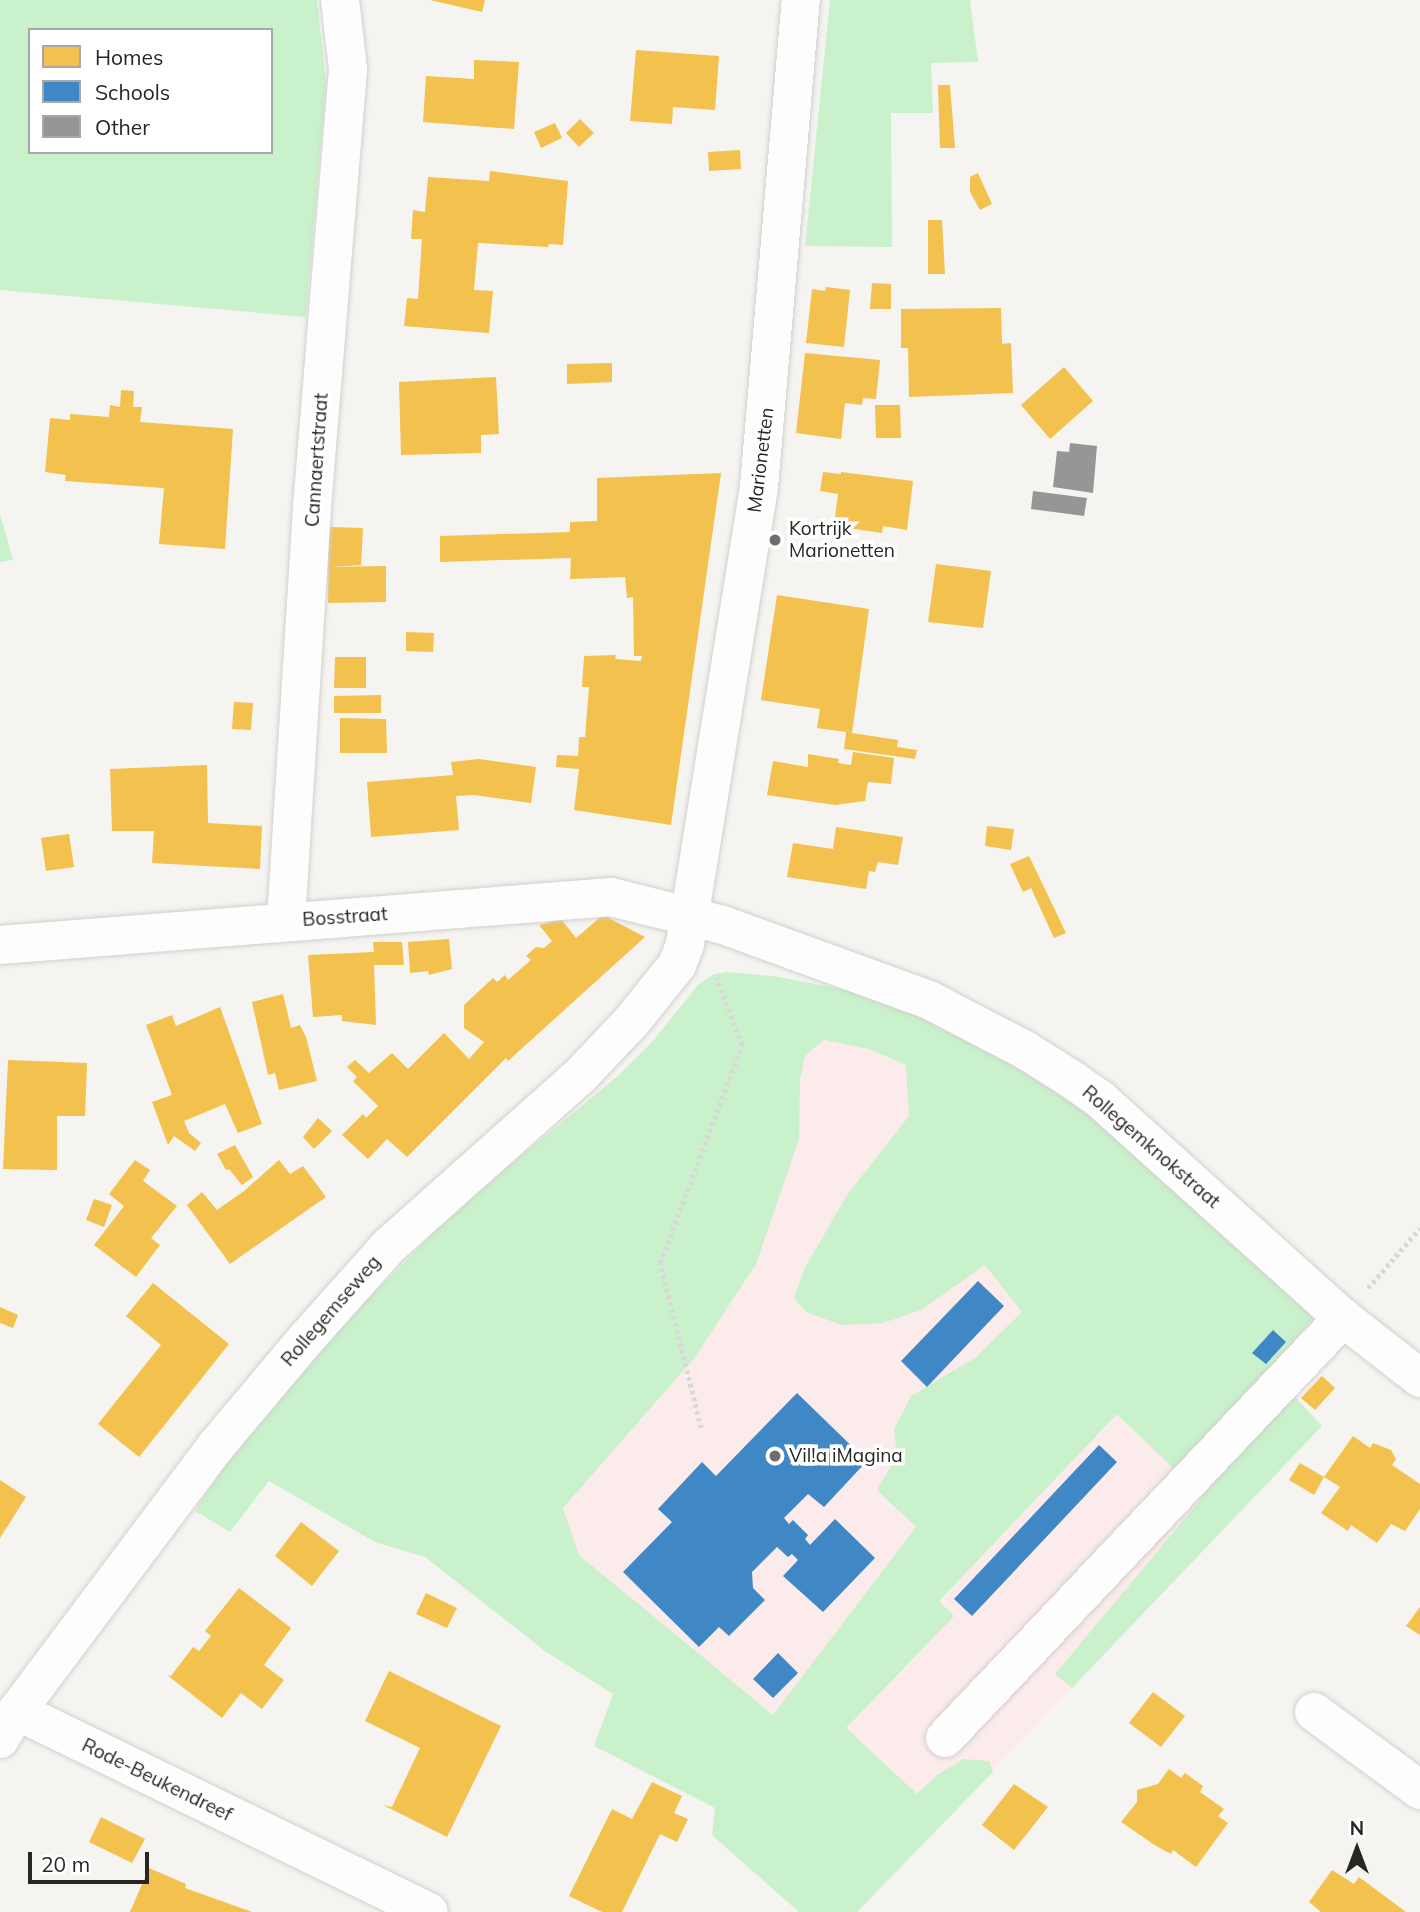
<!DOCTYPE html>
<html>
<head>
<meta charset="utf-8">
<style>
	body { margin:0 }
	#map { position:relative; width:1420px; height:1912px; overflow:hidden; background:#f6f4f1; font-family:Mulish,sans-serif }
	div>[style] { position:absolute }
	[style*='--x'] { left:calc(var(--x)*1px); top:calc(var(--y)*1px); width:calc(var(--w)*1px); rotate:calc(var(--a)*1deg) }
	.education>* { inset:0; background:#fbebea }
	.green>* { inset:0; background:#c9f1cb }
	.homes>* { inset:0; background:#f2c14e }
	.schools>* { inset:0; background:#3f88c5 }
	.building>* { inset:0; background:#979696 }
	.path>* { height:4.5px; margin-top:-2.25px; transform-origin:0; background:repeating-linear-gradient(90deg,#d8d8d8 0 3.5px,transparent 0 7px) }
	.roads { filter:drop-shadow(0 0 2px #d1d0cd) drop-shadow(0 0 2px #d1d0cd) }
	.minor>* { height:38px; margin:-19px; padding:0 19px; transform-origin:19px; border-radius:19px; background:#fefdfd }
	.dots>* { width:19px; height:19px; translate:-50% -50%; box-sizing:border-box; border:4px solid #fff; border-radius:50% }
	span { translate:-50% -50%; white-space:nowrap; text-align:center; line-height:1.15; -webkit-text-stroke:7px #fff; paint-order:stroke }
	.street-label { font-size:19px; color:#272624 }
	.poi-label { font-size:19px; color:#272624 }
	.left { translate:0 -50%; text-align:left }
	.legend { position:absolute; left:28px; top:28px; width:245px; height:126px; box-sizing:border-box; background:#fff; border:2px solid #a9a8a7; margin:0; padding:9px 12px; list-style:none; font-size:21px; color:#272624 }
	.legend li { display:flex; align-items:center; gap:14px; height:35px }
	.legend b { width:35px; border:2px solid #a9a8a7 }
	.north { position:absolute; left:1322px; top:1814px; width:70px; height:70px; -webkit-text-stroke:5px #fff; paint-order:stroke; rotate:0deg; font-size:19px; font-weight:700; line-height:28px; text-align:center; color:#272624 }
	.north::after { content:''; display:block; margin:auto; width:24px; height:32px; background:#272624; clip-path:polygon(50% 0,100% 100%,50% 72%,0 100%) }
	.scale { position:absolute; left:28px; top:1852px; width:121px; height:32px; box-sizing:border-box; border:4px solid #272624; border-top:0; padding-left:9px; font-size:21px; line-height:24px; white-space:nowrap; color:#272624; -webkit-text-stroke:5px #fff; paint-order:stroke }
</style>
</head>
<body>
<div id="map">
	<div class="education">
		<div style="clip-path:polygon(727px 972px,779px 977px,1315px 1316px,1270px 1370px,1322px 1426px,857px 1912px,799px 1912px,712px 1835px,715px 1808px,594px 1746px,613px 1694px,545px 1651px,425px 1557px,375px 1542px,347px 1320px,457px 1209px,618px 1076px,653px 1041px,698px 985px,714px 974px)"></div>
	</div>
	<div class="green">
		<div style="clip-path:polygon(evenodd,0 0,317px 0,326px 83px,306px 317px,0 290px,0 0,30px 30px,271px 30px,271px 152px,30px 152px,30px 30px)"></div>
		<div style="clip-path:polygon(830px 0,970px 0,978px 62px,931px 63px,933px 113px,891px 113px,892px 247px,805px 246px)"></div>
		<div style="clip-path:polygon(0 514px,13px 560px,0 562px)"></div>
		<div style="clip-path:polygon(evenodd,727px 972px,779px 977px,918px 1004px,1130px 1139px,1315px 1316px,1270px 1370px,1322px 1426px,1072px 1688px,1055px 1674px,1203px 1497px,1117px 1414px,939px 1601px,954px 1616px,846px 1728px,917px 1794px,936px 1776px,963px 1759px,989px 1761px,993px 1772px,857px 1912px,799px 1912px,712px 1835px,715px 1808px,594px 1746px,613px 1694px,545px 1651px,425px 1557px,375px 1542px,269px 1481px,230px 1532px,195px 1511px,247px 1432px,347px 1320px,457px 1209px,618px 1076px,653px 1041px,698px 985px,714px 974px,727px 972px,824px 1040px,869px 1049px,906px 1065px,909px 1116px,847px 1195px,805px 1268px,794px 1298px,806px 1312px,842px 1325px,883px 1323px,921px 1310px,985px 1265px,1022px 1312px,975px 1358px,911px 1396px,894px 1429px,897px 1456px,877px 1490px,916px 1527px,773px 1715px,579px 1555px,563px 1508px,695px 1357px,756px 1264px,799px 1139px,800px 1080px,805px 1056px,824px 1040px)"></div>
	</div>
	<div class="homes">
		<div style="clip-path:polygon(430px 0,485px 0,482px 12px)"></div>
		<div style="clip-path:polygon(636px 50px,719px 56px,715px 110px,673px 107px,672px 124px,630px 121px)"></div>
		<div style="clip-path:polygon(474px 60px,519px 62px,514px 129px,423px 122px,426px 76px,474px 79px)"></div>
		<div style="clip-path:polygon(938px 85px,950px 85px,955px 148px,940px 148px)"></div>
		<div style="clip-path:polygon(580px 119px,594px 133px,579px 147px,566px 133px)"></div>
		<div style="clip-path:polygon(555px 123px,562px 138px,541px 148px,534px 132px)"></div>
		<div style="clip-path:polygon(740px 150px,741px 169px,709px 171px,708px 152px)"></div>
		<div style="clip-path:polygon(490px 171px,568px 181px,563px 245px,549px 244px,548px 247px,478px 243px,474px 290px,493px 291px,489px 333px,404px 326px,407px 298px,418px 299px,422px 239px,411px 239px,413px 210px,425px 212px,428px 177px,489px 181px)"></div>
		<div style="clip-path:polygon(978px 173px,992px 204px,980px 210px,970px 192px,970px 177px)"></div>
		<div style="clip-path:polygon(928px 220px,942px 220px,945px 274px,928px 274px)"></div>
		<div style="clip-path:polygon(872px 283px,891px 284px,891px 309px,870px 309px)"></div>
		<div style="clip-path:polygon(826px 287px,850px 290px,844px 347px,806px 343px,812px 289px,825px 291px)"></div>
		<div style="clip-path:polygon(1001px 308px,1002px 344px,1011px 343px,1013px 393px,909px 397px,908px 348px,901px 348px,901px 309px)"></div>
		<div style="clip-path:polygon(805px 353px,880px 360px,876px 399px,863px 398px,862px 405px,845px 403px,841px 439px,796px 433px)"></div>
		<div style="clip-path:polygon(612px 363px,612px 382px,567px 384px,567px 364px)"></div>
		<div style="clip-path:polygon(1064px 367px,1093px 401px,1050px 439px,1021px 405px)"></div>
		<div style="clip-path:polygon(496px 377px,499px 434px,481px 435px,481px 453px,401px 455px,399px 382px)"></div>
		<div style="clip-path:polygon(121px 390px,134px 391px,133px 407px,142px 407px,140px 422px,233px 429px,225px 549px,159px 544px,164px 488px,65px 481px,66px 475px,45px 472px,50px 418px,70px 420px,70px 414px,109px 417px,110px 405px,120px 407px)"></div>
		<div style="clip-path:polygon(875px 405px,900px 405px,901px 438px,876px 438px)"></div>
		<div style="clip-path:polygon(823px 472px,841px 474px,841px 472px,913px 481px,907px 530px,883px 526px,882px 533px,834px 526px,838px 494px,820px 491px)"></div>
		<div style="clip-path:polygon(721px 473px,671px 825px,574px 810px,579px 769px,556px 767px,557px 755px,578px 756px,579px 737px,585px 737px,589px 687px,582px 687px,584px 656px,616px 655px,615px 659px,641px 661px,642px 656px,634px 656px,633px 597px,627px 598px,625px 577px,570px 579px,571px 558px,440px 562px,440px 536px,570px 532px,570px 522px,597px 521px,597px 478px)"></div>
		<div style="clip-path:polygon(329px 527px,363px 528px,361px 565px,330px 567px,386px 566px,386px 602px,328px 603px)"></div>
		<div style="clip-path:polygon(936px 564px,991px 571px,983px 628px,928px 622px)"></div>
		<div style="clip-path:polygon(777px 595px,869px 609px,852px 733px,898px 740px,897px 747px,917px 750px,915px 759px,844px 749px,846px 732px,817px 728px,820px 709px,761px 700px)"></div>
		<div style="clip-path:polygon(406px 632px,434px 633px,433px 652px,406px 651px)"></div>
		<div style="clip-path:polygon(335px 657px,366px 657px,366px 688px,334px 688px)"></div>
		<div style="clip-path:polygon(381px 695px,381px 713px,334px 713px,334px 696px)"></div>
		<div style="clip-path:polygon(234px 702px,253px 703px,251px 730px,232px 729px)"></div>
		<div style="clip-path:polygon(340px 718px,386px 719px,387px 753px,340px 753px)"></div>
		<div style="clip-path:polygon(853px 752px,894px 758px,891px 784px,868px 782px,865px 801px,835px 805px,767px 795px,773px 761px,808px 767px,808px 754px,839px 759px,838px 763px,851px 765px)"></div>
		<div style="clip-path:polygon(479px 759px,536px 767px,531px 803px,474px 795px,456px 796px,459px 830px,371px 837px,367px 782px,453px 775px,451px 762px)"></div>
		<div style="clip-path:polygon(207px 765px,208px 823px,262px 826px,260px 869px,152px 863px,154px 831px,112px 831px,110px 769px)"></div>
		<div style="clip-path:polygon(987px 826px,1014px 829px,1011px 850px,985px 846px)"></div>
		<div style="clip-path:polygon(836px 827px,903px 837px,898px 865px,878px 862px,875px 872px,869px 871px,866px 889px,787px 877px,793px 843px,833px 849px)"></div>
		<div style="clip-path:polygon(69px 834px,74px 867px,46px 871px,41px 838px)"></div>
		<div style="clip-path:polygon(1029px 856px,1066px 933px,1054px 938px,1031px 888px,1023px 892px,1010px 864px)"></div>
		<div style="clip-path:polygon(603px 915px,645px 937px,508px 1061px,506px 1058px,407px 1157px,387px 1139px,368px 1159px,342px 1135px,363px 1114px,366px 1118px,378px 1106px,353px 1081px,357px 1077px,347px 1067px,355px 1060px,369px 1073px,392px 1053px,408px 1069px,444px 1033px,469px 1059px,484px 1042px,464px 1028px,464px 1005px,493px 978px,497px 982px,505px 975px,508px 980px,531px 960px,526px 956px,536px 947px,544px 948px,552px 941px,539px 925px,561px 919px,576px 938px)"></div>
		<div style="clip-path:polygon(449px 939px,452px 969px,429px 975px,428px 971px,410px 973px,408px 942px)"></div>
		<div style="clip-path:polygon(373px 942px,402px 942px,404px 965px,374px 965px,376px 1025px,342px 1021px,342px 1015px,313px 1017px,308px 955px,374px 952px)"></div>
		<div style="clip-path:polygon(283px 994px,291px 1028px,300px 1025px,306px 1037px,317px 1081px,279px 1090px,275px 1073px,268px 1075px,252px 1002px)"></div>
		<div style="clip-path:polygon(220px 1007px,262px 1124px,238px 1133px,225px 1104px,184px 1121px,189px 1133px,201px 1143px,195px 1151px,174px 1136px,168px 1145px,152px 1102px,172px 1095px,146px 1025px,172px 1015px,176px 1026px)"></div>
		<div style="clip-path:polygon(8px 1060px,87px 1063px,85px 1116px,57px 1116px,57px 1170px,3px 1169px)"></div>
		<div style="clip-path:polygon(318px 1118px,332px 1131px,314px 1149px,303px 1137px)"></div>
		<div style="clip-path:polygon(235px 1145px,253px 1177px,242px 1185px,229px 1169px,226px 1170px,217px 1154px)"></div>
		<div style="clip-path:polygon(135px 1160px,150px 1170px,143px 1181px,177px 1206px,151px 1238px,160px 1245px,136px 1277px,94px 1245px,124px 1206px,109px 1194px)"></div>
		<div style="clip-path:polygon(279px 1160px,290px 1174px,303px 1166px,326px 1197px,230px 1264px,187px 1205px,202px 1192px,217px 1210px,244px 1191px)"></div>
		<div style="clip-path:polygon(94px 1199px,112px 1205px,104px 1227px,86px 1220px)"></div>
		<div style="clip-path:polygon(153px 1283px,229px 1344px,139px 1457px,98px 1424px,161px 1345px,126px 1316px)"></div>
		<div style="clip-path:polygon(0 1307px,18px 1315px,13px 1328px,0 1323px)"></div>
		<div style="clip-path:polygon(1322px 1376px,1335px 1388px,1315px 1410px,1301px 1398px)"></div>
		<div style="clip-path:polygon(1353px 1436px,1370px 1448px,1373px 1443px,1391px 1450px,1396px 1459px,1392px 1465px,1420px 1484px,1420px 1509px,1405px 1531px,1391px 1524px,1377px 1543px,1351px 1525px,1348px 1531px,1321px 1513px,1340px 1487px,1324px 1477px)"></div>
		<div style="clip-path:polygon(1300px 1463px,1324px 1477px,1314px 1495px,1289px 1480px)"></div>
		<div style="clip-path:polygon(0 1480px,26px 1497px,0 1538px)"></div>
		<div style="clip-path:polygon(301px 1522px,339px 1551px,312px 1586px,275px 1556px)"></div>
		<div style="clip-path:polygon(239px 1588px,291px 1628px,264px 1665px,284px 1680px,262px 1709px,241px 1693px,222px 1718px,167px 1675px,171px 1676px,193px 1647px,199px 1651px,211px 1636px,205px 1631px)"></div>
		<div style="clip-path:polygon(426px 1593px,457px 1608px,447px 1628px,416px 1614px)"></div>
		<div style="clip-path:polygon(1420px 1607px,1420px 1635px,1406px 1626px)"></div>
		<div style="clip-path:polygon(389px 1671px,501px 1726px,447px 1837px,383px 1805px,392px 1807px,420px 1748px,365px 1721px)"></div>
		<div style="clip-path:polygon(1153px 1692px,1185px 1716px,1161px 1747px,1129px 1723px)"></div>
		<div style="clip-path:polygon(1169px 1769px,1181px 1778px,1185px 1773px,1203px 1786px,1200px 1792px,1224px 1809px,1218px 1816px,1228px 1823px,1196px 1867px,1173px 1850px,1171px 1854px,1156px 1846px,1121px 1822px,1137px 1802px,1137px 1790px,1158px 1784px)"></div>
		<div style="clip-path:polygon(652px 1782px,682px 1796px,674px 1813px,688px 1819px,677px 1842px,660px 1834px,622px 1912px,602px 1912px,569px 1896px,612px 1809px,632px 1819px)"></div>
		<div style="clip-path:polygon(1014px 1784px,1048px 1807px,1014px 1850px,982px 1825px)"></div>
		<div style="clip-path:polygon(101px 1817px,145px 1839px,132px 1863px,89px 1842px)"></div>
		<div style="clip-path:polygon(149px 1868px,186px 1884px,185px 1888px,252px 1912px,130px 1912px)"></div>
		<div style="clip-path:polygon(1332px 1870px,1354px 1884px,1359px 1877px,1406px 1912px,1321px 1912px,1309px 1902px)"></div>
	</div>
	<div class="schools">
		<div style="clip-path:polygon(978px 1281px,1004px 1306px,927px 1387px,901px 1361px)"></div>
		<div style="clip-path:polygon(1273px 1330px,1286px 1342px,1266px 1364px,1252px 1353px)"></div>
		<div style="clip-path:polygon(797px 1393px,867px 1461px,824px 1507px,808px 1494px,784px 1518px,789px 1524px,793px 1520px,808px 1535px,805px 1539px,810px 1545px,835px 1519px,875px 1558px,823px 1612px,783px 1576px,798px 1560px,792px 1554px,788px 1557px,777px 1547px,752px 1572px,753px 1588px,765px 1600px,729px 1636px,719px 1627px,699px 1647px,623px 1572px,672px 1522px,658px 1509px,702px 1462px,716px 1476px)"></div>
		<div style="clip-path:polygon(1099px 1445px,1117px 1462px,972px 1616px,954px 1599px)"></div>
		<div style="clip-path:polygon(778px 1653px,798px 1673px,773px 1698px,753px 1679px)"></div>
	</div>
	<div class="building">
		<div style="clip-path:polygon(1070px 443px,1097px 446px,1093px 493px,1053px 487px,1057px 451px,1069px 452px)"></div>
		<div style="clip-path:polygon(1033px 491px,1087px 498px,1084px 516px,1031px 509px)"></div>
	</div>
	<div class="path">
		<div style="--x:1368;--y:1288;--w:79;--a:-49.1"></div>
		<div style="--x:701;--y:1428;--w:170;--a:-104"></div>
		<div style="--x:660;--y:1263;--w:233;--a:-69.4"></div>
		<div style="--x:742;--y:1045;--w:72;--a:-111.2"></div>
	</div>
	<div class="roads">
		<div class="minor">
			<div style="--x:286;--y:921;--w:415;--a:-86.4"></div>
			<div style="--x:312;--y:507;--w:439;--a:-85.3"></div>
			<div style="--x:348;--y:69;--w:69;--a:-96.6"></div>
			<div style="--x:0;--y:945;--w:613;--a:-4.49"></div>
			<div style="--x:611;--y:897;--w:115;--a:14"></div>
			<div style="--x:723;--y:925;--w:219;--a:20"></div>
			<div style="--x:929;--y:1000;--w:108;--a:27.5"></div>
			<div style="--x:1025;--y:1050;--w:54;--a:32.2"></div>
			<div style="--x:1071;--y:1079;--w:38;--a:35"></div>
			<div style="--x:1102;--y:1101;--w:324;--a:42"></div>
			<div style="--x:1343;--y:1318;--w:98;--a:37.9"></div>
			<div style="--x:17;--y:1711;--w:458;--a:26"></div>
			<div style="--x:1314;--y:1712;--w:132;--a:36.3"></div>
			<div style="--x:945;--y:1738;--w:579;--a:-46.54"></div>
			<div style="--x:0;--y:1739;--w:33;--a:-59"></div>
			<div style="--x:17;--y:1711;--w:331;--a:-53.1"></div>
			<div style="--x:216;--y:1446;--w:141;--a:-49.9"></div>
			<div style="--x:307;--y:1338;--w:123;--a:-48.3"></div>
			<div style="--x:389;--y:1246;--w:254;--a:-41.7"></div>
			<div style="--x:579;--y:1077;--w:77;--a:-46.6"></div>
			<div style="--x:632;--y:1021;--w:72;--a:-51.2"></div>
			<div style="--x:677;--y:965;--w:22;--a:-69"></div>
			<div style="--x:685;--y:944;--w:463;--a:-80.8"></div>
			<div style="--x:759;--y:487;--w:489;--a:-85.1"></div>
		</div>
	</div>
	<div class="dots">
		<div style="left:775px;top:540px;background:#6f6e6c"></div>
		<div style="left:775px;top:1456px;background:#6f6e6c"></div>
	</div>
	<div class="street-label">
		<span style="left:317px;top:460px;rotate:-86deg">Cannaertstraat</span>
		<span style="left:761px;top:460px;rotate:-83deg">Marionetten</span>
		<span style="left:345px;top:917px;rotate:-4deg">Bosstraat</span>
		<span style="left:1151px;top:1147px;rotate:41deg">Rollegemknokstraat</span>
		<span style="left:331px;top:1311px;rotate:-49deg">Rollegemseweg</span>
		<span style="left:157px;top:1780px;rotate:26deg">Rode-Beukendreef</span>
	</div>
	<div class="poi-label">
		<span class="left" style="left:789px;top:540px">Kortrijk<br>Marionetten</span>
		<span class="left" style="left:789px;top:1456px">Vil!a iMagina</span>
	</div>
	<ul class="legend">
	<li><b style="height:19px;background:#f2c14e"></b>Homes</li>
	<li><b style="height:19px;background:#3f88c5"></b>Schools</li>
	<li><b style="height:19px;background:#979696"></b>Other</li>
	</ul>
	<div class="north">N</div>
	<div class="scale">20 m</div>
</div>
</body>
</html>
